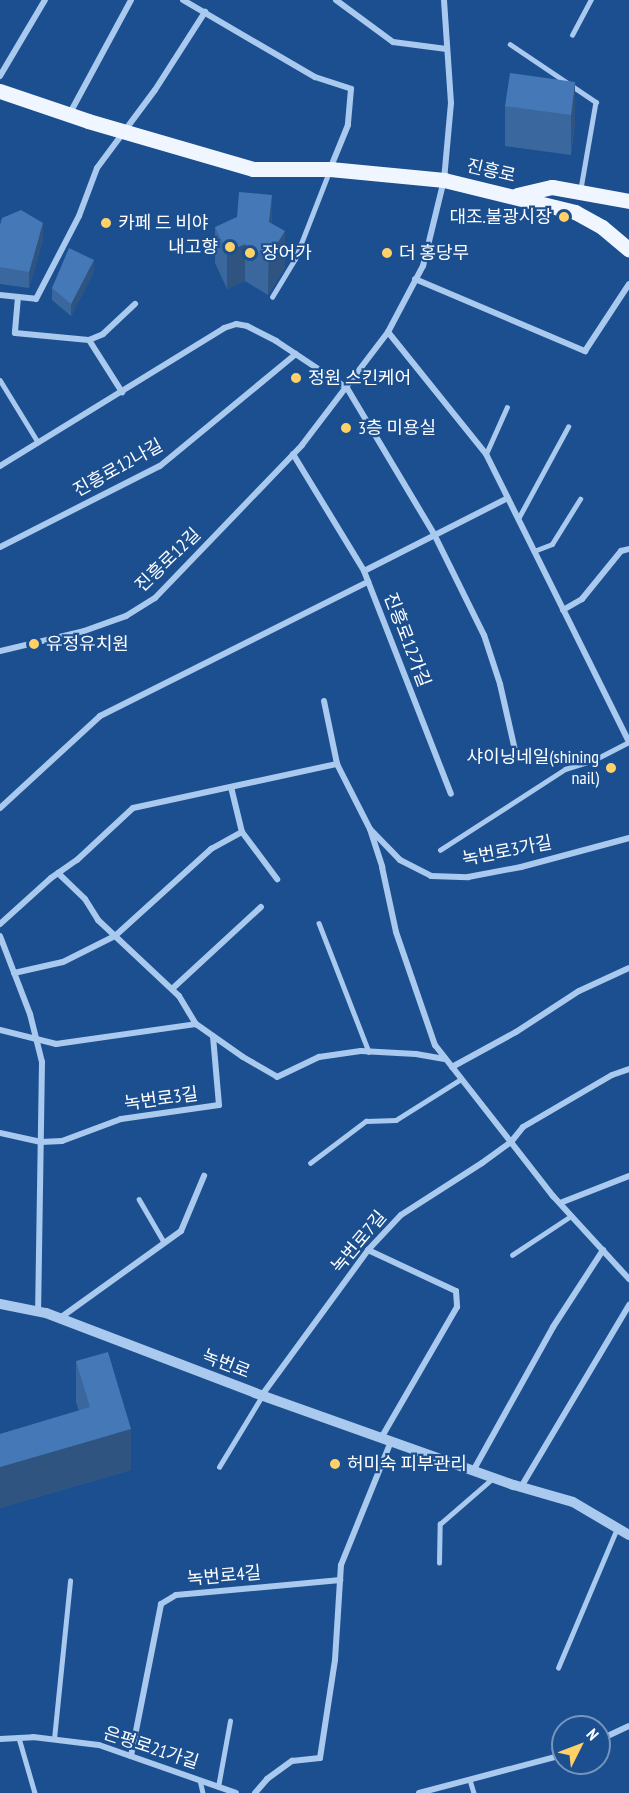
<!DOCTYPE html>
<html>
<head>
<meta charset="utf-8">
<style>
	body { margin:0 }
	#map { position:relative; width:629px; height:1793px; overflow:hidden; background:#1b4f8f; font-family:"PT Sans Narrow","Noto Sans KR",sans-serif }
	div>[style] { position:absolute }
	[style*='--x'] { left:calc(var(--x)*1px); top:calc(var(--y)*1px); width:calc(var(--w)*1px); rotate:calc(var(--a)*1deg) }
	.service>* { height:4.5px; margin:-2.25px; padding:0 2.25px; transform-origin:2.25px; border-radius:2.25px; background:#a9c9ee }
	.minor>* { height:6px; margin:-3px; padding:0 3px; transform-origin:3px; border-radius:3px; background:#a9c9ee }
	.tertiary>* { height:10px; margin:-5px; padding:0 5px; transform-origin:5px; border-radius:5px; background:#a9c9ee }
	.primary>* { height:15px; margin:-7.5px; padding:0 7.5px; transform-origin:7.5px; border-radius:7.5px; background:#f0f6ff }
	.wall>* { inset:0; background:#3a679d }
	.shaded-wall>* { inset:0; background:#305480 }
	.building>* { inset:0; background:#4478b7 }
	.dots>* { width:16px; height:16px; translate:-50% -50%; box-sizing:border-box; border:3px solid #1b4f8f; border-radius:50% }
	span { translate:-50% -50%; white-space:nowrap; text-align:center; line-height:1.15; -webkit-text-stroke:4.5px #1b4f8f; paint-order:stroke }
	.street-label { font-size:18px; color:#fff }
	.poi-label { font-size:18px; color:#fff }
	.right { translate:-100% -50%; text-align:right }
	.left { translate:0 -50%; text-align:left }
	.north { position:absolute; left:551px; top:1715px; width:60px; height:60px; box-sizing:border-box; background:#1b4f8f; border:2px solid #7695bc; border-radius:50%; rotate:48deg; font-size:16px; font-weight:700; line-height:24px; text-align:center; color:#fff }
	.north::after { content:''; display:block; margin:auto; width:21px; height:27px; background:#ffd166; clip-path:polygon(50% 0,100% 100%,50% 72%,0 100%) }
</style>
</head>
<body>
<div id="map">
	<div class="service">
		<div style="--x:572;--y:35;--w:40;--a:-62"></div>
		<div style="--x:510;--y:44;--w:104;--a:34"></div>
		<div style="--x:596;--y:102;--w:88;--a:99.8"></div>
		<div style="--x:272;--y:297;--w:44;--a:-58.8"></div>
		<div style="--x:295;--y:259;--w:93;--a:-68.7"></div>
		<div style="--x:0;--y:380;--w:73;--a:58.5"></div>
		<div style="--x:486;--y:454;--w:51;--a:-65.9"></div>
		<div style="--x:518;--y:519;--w:105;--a:-61.5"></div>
		<div style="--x:534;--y:551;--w:19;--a:-21"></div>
		<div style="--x:552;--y:544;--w:53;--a:-58.1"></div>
		<div style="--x:440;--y:850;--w:149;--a:-32.9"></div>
		<div style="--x:565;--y:769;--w:28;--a:-17"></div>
		<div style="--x:592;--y:761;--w:42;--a:-27.2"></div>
		<div style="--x:319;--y:923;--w:138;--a:68.8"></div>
		<div style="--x:310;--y:1163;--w:70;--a:-36.9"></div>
		<div style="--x:366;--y:1121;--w:30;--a:-2"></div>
		<div style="--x:396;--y:1120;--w:77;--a:-32.2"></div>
		<div style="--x:139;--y:1199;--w:50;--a:59.8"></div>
		<div style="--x:512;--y:1255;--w:71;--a:-33.5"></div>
		<div style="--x:219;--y:1467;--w:83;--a:-58.8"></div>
		<div style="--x:439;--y:1563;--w:39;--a:-89"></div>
		<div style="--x:440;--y:1524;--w:69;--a:-40.9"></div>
		<div style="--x:558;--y:1668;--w:152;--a:-67.1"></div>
		<div style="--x:19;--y:1738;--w:57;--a:73.8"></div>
		<div style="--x:54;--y:1739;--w:159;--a:-84.2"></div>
		<div style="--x:200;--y:1780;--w:13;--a:77"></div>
		<div style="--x:470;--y:1780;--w:14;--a:73"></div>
		<div style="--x:218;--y:1787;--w:67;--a:-79.7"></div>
	</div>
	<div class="minor">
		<div style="--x:183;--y:0;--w:153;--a:30.3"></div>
		<div style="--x:315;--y:77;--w:38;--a:18"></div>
		<div style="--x:351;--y:89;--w:36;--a:95"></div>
		<div style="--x:348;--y:125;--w:48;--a:112.2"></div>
		<div style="--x:336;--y:0;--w:71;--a:36.4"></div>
		<div style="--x:393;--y:42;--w:54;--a:7.4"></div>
		<div style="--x:0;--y:76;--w:88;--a:-59.4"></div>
		<div style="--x:70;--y:113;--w:128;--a:-61.6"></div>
		<div style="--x:415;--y:279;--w:185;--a:23"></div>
		<div style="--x:585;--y:351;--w:80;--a:-56.7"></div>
		<div style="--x:0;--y:295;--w:36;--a:6"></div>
		<div style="--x:36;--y:299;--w:93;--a:-62.6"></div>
		<div style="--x:79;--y:216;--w:51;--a:-69.4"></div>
		<div style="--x:97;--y:168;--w:97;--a:-53.4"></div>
		<div style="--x:155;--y:90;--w:93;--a:-57.3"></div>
		<div style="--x:18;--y:297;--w:36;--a:95"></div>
		<div style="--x:15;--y:333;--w:74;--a:5.4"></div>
		<div style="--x:89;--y:340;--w:62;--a:57.6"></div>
		<div style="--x:388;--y:332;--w:156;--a:51.2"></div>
		<div style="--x:486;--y:454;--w:322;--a:63.6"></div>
		<div style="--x:89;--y:340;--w:15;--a:-23"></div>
		<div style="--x:103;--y:334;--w:44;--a:-43.2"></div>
		<div style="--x:293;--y:454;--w:137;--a:58.7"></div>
		<div style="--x:364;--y:571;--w:239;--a:68.7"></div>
		<div style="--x:0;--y:466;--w:263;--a:-31.6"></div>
		<div style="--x:224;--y:328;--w:13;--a:-18"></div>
		<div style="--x:236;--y:324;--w:11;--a:10"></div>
		<div style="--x:247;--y:326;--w:33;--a:27"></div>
		<div style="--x:276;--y:341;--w:85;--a:33.5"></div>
		<div style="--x:347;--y:388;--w:170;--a:59.2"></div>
		<div style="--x:434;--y:534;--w:113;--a:63.7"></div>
		<div style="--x:484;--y:635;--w:52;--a:71.9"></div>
		<div style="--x:500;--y:684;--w:68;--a:77.2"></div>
		<div style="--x:0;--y:547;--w:179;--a:-26.9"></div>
		<div style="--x:160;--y:466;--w:176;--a:-39.5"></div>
		<div style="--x:364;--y:571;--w:161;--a:-26.9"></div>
		<div style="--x:563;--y:610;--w:22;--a:-30"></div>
		<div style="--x:582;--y:599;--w:62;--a:-50.9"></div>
		<div style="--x:621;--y:551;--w:8;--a:-14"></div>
		<div style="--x:0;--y:651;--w:86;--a:-13.4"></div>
		<div style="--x:84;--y:631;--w:45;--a:-19.7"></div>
		<div style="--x:126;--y:616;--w:34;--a:-32"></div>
		<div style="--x:155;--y:598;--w:212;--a:-46.1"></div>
		<div style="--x:302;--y:445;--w:142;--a:-52.7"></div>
		<div style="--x:388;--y:332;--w:75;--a:-62.1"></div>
		<div style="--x:423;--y:266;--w:89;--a:-76.3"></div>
		<div style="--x:444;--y:180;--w:77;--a:-84.8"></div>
		<div style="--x:451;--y:103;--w:103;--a:-93.9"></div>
		<div style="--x:324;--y:701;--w:64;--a:78.3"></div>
		<div style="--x:337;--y:764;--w:73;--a:63.1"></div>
		<div style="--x:370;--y:829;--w:43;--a:45.9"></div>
		<div style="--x:400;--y:860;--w:35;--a:27"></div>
		<div style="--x:431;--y:876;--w:37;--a:2"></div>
		<div style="--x:468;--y:877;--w:54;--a:-10.7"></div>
		<div style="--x:521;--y:867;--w:112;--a:-15"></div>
		<div style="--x:231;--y:787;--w:46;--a:76.3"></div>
		<div style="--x:0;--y:808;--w:136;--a:-42.6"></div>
		<div style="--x:100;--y:716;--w:300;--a:-26.6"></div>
		<div style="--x:370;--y:829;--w:40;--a:72"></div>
		<div style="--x:382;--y:867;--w:66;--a:77.8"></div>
		<div style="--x:396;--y:932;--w:120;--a:71"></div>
		<div style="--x:435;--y:1045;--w:192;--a:52"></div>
		<div style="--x:553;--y:1196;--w:113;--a:47.5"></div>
		<div style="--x:58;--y:873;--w:37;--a:44"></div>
		<div style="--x:85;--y:899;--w:25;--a:58"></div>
		<div style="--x:98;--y:920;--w:111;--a:43.2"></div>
		<div style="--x:179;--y:996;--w:33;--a:59"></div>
		<div style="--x:196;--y:1024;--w:57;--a:35.1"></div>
		<div style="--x:243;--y:1057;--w:39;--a:30"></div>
		<div style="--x:277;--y:1077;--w:47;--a:-25.5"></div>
		<div style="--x:319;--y:1057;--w:42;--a:-8.1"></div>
		<div style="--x:361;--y:1051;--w:55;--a:3.1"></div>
		<div style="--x:416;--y:1054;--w:29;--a:10"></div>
		<div style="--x:0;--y:924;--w:69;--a:-42"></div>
		<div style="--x:51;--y:878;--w:32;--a:-35"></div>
		<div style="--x:77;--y:860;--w:76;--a:-42.9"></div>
		<div style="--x:133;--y:808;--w:209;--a:-12.2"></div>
		<div style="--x:0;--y:936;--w:84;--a:69"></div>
		<div style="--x:30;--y:1014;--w:49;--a:76"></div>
		<div style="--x:42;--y:1062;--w:250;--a:90.9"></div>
		<div style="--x:14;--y:973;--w:50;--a:-12.7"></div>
		<div style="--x:63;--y:962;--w:58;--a:-26.6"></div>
		<div style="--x:115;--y:936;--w:130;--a:-42.2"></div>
		<div style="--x:211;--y:849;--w:35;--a:-29"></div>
		<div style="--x:242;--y:832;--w:59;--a:53.3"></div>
		<div style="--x:172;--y:989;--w:121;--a:-42.7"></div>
		<div style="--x:0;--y:1030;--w:58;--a:14"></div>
		<div style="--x:56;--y:1044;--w:141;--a:-8.1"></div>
		<div style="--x:452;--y:1067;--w:73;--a:-28.7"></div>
		<div style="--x:516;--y:1032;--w:75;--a:-33.1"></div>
		<div style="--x:579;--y:991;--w:55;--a:-24.7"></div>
		<div style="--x:0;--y:1133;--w:42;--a:12.4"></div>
		<div style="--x:41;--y:1142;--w:21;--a:-3"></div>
		<div style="--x:62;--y:1141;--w:63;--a:-20.4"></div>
		<div style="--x:121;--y:1119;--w:99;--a:-8.1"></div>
		<div style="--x:219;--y:1105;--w:69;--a:-95"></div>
		<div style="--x:560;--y:1203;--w:74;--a:-21.4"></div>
		<div style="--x:368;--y:1250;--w:97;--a:25"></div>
		<div style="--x:456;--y:1291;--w:16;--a:86"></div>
		<div style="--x:457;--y:1307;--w:151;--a:120.1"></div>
		<div style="--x:60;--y:1318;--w:149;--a:-35.7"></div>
		<div style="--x:181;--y:1231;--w:60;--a:-67.3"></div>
		<div style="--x:262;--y:1395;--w:180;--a:-53.8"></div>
		<div style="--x:368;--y:1250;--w:48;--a:-46.7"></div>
		<div style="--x:401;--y:1215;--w:96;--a:-32.7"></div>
		<div style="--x:482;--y:1163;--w:36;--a:-36"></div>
		<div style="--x:511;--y:1142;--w:19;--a:-51"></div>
		<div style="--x:523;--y:1127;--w:103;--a:-30.3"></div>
		<div style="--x:612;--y:1075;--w:18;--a:-19"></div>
		<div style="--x:473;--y:1471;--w:165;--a:-60.9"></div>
		<div style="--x:553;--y:1327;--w:92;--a:-57"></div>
		<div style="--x:521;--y:1487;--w:212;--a:-59.3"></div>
		<div style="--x:0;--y:1739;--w:33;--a:-3"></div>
		<div style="--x:33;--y:1737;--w:66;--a:6.9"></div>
		<div style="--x:99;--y:1745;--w:145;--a:19.3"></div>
		<div style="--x:599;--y:1740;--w:33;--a:-25"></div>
		<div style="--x:131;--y:1756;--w:155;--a:-78.8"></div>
		<div style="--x:161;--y:1604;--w:17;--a:-31"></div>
		<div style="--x:176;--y:1595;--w:165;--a:-5.2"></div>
		<div style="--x:255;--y:1793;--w:18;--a:-49"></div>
		<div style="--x:267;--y:1779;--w:31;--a:-36"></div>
		<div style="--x:292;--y:1761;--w:28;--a:-6"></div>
		<div style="--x:320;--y:1758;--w:99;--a:-81.3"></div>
		<div style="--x:335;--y:1660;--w:95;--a:-86.4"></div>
		<div style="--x:341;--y:1565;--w:134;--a:-68"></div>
		<div style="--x:419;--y:1793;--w:149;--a:-14.8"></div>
	</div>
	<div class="tertiary">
		<div style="--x:0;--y:1304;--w:47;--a:11.1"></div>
		<div style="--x:46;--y:1313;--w:224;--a:20.9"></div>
		<div style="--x:255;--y:1393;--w:275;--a:19.6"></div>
		<div style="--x:514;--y:1485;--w:61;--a:16.1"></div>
		<div style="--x:573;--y:1502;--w:65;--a:30.5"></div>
	</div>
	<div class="primary">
		<div style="--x:0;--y:91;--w:93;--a:18.8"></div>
		<div style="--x:88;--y:121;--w:172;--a:16.2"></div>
		<div style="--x:253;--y:169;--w:77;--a:0"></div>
		<div style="--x:330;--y:169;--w:115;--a:5.5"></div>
		<div style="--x:444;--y:180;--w:135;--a:13.7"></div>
		<div style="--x:575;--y:212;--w:31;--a:29"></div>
		<div style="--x:602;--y:227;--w:35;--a:40"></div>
		<div style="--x:517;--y:195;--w:36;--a:-13"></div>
		<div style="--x:552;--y:187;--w:78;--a:10.3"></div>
	</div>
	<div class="wall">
		<div style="clip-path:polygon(575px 82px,575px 123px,571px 155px,505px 146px,505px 106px)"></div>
		<div style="clip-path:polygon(272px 223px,285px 267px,268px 295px,245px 281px,227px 289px,215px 263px,215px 227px)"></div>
		<div style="clip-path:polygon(0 225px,43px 239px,29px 288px,0 284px)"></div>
		<div style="clip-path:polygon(94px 271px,71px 316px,52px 300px,52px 288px)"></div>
		<div style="clip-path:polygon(76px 1361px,131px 1470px,0 1508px,0 1434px,79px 1411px,76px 1402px)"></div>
	</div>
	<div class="shaded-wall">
		<div style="clip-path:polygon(575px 82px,575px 123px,571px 155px,571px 115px)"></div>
		<div style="clip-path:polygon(272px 195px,272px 231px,285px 231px,285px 267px,268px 295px,269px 222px)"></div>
		<div style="clip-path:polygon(43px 223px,43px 239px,29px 288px,29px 272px)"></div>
		<div style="clip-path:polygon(245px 244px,245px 281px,227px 289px,227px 252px)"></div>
		<div style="clip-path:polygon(94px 260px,94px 271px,71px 316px,71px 304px)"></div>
		<div style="clip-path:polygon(131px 1429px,131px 1470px,0 1508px,0 1467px)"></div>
	</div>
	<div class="building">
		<div style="clip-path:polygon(510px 73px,575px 82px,571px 115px,505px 106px)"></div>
		<div style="clip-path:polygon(239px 192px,272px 195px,269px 222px,285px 231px,268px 258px,245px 244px,227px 252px,215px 227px,237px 217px)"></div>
		<div style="clip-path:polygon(21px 210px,43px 223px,29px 272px,0 267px,0 225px,2px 218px)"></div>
		<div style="clip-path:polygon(69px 248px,94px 260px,71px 304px,52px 288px)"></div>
		<div style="clip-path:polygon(108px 1352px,131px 1429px,0 1467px,0 1434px,90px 1407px,76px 1361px)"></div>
	</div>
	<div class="dots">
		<div style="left:564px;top:217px;background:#ffd166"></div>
		<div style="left:106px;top:223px;background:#ffd166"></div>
		<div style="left:230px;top:247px;background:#ffd166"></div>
		<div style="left:250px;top:253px;background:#ffd166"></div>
		<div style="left:387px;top:253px;background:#ffd166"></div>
		<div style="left:296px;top:378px;background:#ffd166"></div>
		<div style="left:346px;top:428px;background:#ffd166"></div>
		<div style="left:34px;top:644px;background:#ffd166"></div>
		<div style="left:611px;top:768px;background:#ffd166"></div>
		<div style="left:335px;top:1464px;background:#ffd166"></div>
	</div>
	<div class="street-label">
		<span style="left:491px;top:171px;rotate:13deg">진흥로</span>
		<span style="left:118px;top:468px;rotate:-29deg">진흥로12나길</span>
		<span style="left:168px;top:560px;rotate:-44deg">진흥로12길</span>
		<span style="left:407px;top:640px;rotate:69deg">진흥로12가길</span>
		<span style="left:507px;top:851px;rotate:-11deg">녹번로3가길</span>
		<span style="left:161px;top:1099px;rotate:-8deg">녹번로3길</span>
		<span style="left:359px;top:1242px;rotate:-50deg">녹번로7길</span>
		<span style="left:226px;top:1364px;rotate:21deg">녹번로</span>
		<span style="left:224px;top:1576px;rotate:-5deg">녹번로4길</span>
		<span style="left:151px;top:1748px;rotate:18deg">은평로21가길</span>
	</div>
	<div class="poi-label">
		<span class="right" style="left:552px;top:217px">대조.불광시장</span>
		<span class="left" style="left:118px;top:223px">카페 드 비야</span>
		<span class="right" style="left:218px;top:247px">내고향</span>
		<span class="left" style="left:262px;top:253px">장어가</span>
		<span class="left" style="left:399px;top:253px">더 홍당무</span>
		<span class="left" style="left:308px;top:378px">정원 스킨케어</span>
		<span class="left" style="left:358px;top:428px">3층 미용실</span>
		<span class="left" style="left:46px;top:644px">유정유치원</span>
		<span class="right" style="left:599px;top:768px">샤이닝네일(shining<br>nail)</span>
		<span class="left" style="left:347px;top:1464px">허미숙 피부관리</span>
	</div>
	<div class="north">N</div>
</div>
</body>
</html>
